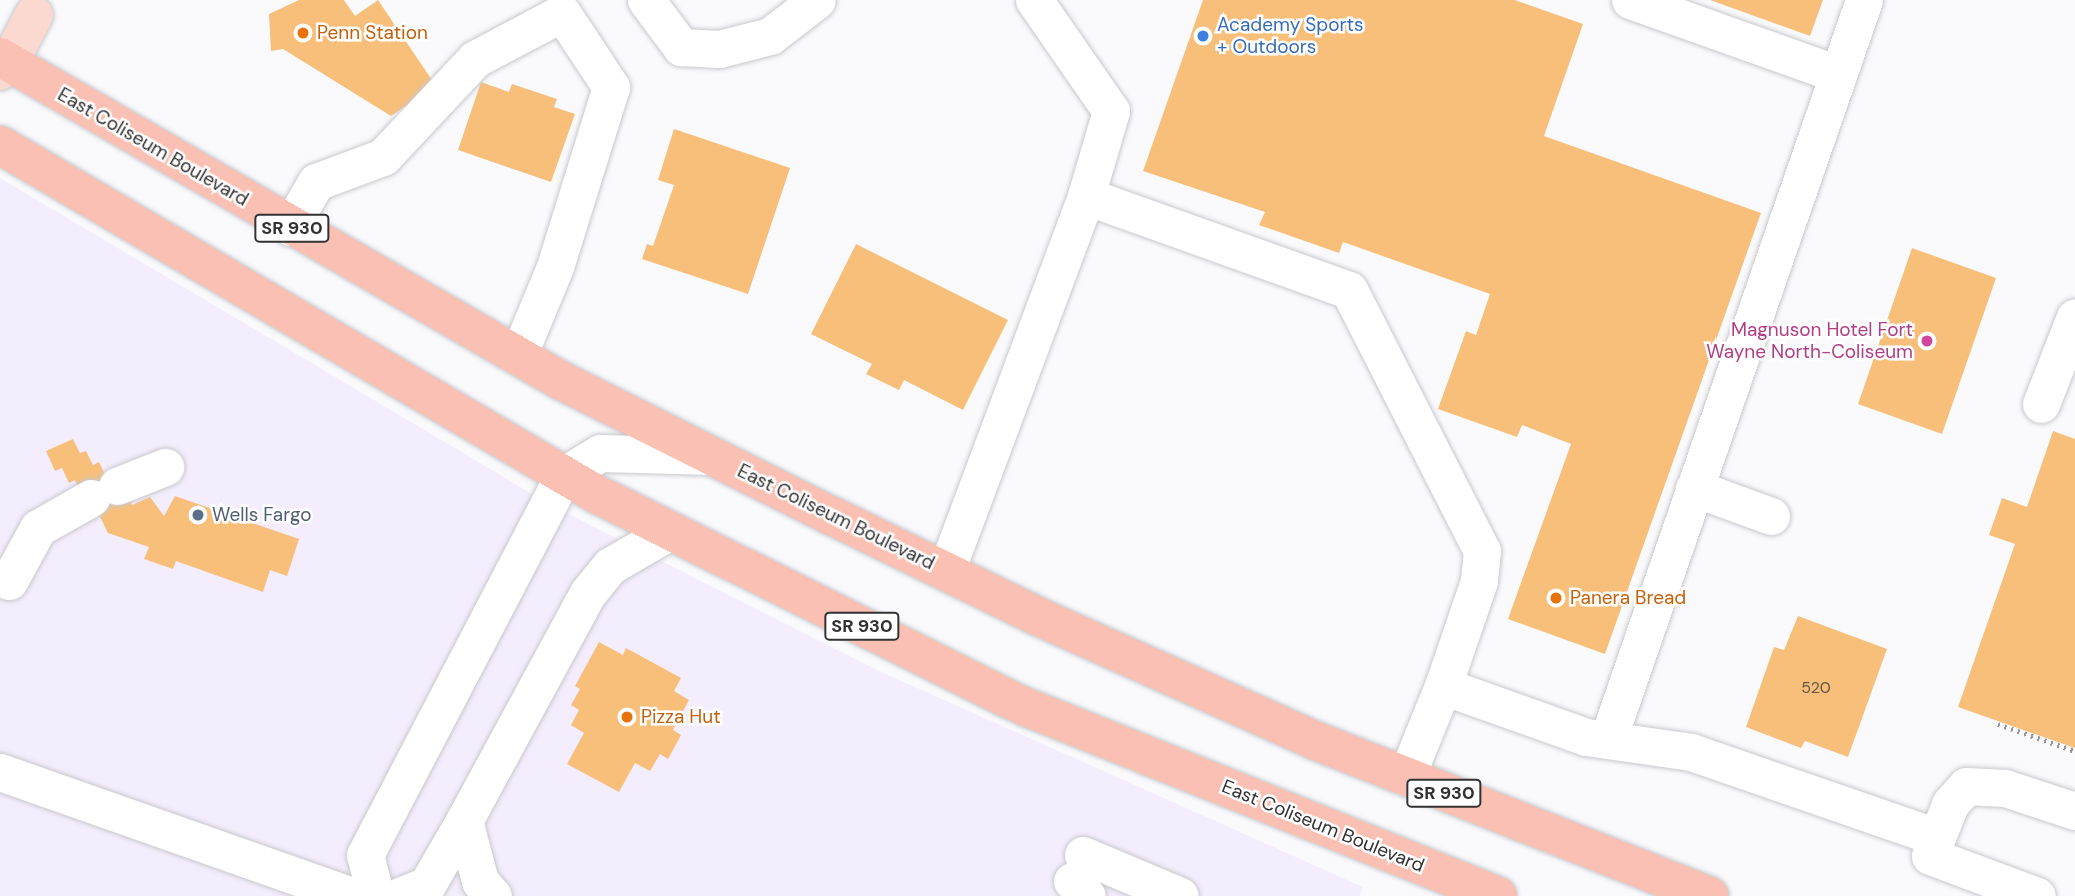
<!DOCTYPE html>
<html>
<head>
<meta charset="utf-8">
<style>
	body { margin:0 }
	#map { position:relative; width:2075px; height:896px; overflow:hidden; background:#fafafd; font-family:"DM Sans",sans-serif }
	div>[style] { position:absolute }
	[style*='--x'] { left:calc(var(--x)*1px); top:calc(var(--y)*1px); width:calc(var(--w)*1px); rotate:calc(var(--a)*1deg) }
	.commercial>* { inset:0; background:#f4edfe }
	.building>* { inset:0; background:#f8bf7b }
	.path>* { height:4.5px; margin-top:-2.25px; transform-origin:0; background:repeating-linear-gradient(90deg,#969698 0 2px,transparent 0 7px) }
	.roads { filter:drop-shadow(0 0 2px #c8c9cc) drop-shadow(0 0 2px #c8c9cc) }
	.minor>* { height:37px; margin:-18.5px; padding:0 18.5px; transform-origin:18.5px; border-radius:18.5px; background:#fff }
	.major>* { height:38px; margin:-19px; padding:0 19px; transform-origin:19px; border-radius:19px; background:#fbd9d1 }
	.highway>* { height:38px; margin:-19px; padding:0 19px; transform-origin:19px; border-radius:19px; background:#f9c0b3 }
	.dots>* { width:19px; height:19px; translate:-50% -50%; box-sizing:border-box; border:4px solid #fff; border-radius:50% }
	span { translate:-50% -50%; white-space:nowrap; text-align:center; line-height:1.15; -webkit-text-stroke:5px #fff; paint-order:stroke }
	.number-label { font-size:16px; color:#645545 }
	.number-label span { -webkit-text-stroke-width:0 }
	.shield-label span { padding:2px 5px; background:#fff; border:2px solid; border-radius:5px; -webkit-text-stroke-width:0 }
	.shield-label { font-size:18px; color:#323233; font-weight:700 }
	.shop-label { font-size:19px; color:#366cbe }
	.left { translate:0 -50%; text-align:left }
	.food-label { font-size:19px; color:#c56008 }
	.street-label { font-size:19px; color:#323233 }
	.hotel-label { font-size:19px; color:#b23c85 }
	.right { translate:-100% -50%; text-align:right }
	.service-label { font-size:19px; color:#4e5e75 }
</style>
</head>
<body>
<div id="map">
	<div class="commercial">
		<div style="clip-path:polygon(0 178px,549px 504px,877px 670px,1363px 887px,1359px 896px,0 896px)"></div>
	</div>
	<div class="building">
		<div style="clip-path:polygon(299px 0,344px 0,355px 16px,378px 0,436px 86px,391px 116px,283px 49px,271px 51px,269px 14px)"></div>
		<div style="clip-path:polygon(1203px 0,1515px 0,1583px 24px,1544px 136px,1761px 213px,1605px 654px,1508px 619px,1571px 444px,1522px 425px,1517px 437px,1438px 409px,1466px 331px,1476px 335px,1490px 294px,1343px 242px,1339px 253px,1259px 225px,1265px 212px,1143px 171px)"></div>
		<div style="clip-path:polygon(1710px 0,1823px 0,1810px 36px)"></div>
		<div style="clip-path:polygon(481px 82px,509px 92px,512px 84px,557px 99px,554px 107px,575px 114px,551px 182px,458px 150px)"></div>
		<div style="clip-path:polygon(674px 129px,790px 168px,748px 294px,642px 259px,647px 244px,653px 246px,674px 185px,658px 180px)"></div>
		<div style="clip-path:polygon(856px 244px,1008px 320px,963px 410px,904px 380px,899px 390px,866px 374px,872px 364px,811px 334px)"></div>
		<div style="clip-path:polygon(1912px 248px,1996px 278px,1942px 434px,1858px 404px)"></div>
		<div style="clip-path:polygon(2053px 431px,2075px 439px,2075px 748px,1958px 707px,2015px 544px,1989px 535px,2002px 498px,2027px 507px)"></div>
		<div style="clip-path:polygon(73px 439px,80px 453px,86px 451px,93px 465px,99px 462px,106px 477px,123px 486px,132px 505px,150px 497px,164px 516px,175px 496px,299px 539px,287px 576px,270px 570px,263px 592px,176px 561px,173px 569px,144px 559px,149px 547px,108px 533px,88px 492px,82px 494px,75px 480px,69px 483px,62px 468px,55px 471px,46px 451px)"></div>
		<div style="clip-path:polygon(1798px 616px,1887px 649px,1848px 757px,1805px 741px,1801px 748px,1746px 727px,1774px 647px,1784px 650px)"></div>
		<div style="clip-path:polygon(599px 642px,623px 655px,626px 648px,681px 678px,674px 691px,689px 700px,673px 730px,681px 735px,668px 759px,660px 754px,650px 771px,635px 763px,619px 792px,567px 764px,584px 733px,571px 725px,579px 710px,571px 705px,580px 689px,575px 686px)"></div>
	</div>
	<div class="path">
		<div style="--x:1998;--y:724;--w:82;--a:19.3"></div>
	</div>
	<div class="roads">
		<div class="minor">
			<div style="--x:646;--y:0;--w:59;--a:53.3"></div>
			<div style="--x:681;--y:47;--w:38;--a:3"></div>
			<div style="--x:719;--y:49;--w:53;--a:-14.3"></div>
			<div style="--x:770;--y:36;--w:59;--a:-37.5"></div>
			<div style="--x:1630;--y:0;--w:221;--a:19.6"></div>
			<div style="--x:1086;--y:196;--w:279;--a:19.7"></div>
			<div style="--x:1349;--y:290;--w:293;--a:63"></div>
			<div style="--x:1482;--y:551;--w:30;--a:96"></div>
			<div style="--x:1479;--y:581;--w:111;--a:108.9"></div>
			<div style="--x:1443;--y:686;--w:98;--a:112.1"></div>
			<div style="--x:290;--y:227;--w:52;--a:-60"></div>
			<div style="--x:316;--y:182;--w:72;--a:-20.5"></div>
			<div style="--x:383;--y:157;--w:134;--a:-46.8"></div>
			<div style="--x:475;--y:59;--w:98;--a:-27.9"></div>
			<div style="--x:562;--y:13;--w:89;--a:56.5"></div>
			<div style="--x:611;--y:87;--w:189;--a:107.3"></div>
			<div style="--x:555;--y:267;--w:96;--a:112.6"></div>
			<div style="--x:2041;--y:404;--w:93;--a:-68.7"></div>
			<div style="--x:117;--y:486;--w:52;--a:-21.6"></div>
			<div style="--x:1694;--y:488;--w:82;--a:20"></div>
			<div style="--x:946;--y:571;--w:400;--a:-69.5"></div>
			<div style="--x:1086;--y:196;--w:89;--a:-73.6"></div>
			<div style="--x:1111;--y:111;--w:135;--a:-124.7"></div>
			<div style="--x:9;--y:581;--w:60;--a:-61.3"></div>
			<div style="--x:38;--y:528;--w:61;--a:-29.5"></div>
			<div style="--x:1443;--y:686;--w:152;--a:19.6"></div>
			<div style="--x:1586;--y:737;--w:106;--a:8.1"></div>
			<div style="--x:1691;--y:752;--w:260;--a:19.1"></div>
			<div style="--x:1937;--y:837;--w:35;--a:-68"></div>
			<div style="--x:1950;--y:804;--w:24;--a:-48"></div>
			<div style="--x:1966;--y:786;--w:39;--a:3"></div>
			<div style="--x:2005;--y:788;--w:74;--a:18.2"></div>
			<div style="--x:1608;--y:739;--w:782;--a:-70.89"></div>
			<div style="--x:0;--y:772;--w:374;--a:19.4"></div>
			<div style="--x:1937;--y:837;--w:20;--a:110"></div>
			<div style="--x:1930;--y:856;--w:114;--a:20.5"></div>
			<div style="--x:1083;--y:855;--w:105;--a:22.9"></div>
			<div style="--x:1072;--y:881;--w:21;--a:45"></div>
			<div style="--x:376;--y:896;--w:42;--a:-105"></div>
			<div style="--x:365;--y:855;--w:429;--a:-62.4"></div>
			<div style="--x:564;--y:475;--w:42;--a:-31.4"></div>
			<div style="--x:600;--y:453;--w:113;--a:1.5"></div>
			<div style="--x:400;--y:896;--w:29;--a:-22"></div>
			<div style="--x:427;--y:885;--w:74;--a:-60"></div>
			<div style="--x:493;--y:896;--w:20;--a:-131"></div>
			<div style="--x:480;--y:881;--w:62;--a:-104.9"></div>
			<div style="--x:464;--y:821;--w:260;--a:-61.5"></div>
			<div style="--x:588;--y:593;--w:35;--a:-51"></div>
			<div style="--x:610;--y:566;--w:69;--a:-30.3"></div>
		</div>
		<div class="major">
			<div style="--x:0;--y:71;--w:12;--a:-42"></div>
			<div style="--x:9;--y:63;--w:54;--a:-62.5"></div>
		</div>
		<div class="highway">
			<div style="--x:0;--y:57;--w:646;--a:29.98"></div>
			<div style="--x:560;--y:380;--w:304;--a:26.6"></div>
			<div style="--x:832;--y:516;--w:230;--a:26"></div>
			<div style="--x:1039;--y:617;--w:303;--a:24.1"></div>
			<div style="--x:1316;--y:741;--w:423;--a:21.5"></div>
			<div style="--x:0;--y:145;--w:693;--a:30.34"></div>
			<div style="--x:598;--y:495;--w:478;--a:26.4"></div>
			<div style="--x:1026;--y:707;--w:508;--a:21.82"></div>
		</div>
	</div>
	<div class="dots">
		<div style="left:303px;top:33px;background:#e8710a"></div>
		<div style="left:1203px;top:36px;background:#3f7fe0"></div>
		<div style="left:1927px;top:341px;background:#d1479c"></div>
		<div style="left:198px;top:515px;background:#5c6f8a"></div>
		<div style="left:1556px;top:598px;background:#e8710a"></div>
		<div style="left:627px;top:717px;background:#e8710a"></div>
	</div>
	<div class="number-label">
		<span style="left:1816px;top:688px">520</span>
	</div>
	<div class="shield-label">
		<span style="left:292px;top:228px">SR 930</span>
		<span style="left:862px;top:626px">SR 930</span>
		<span style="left:1444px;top:793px">SR 930</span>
	</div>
	<div class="shop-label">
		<span class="left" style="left:1217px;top:36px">Academy Sports<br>+ Outdoors</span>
	</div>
	<div class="food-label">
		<span class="left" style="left:317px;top:33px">Penn Station</span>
		<span class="left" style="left:1570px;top:598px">Panera Bread</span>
		<span class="left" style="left:641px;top:717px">Pizza Hut</span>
	</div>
	<div class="street-label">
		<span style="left:153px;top:147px;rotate:30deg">East Coliseum Boulevard</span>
		<span style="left:836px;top:517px;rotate:26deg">East Coliseum Boulevard</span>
		<span style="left:1323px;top:826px;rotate:22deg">East Coliseum Boulevard</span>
	</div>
	<div class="hotel-label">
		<span class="right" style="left:1913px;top:341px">Magnuson Hotel Fort<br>Wayne North-Coliseum</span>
	</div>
	<div class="service-label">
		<span class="left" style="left:212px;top:515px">Wells Fargo</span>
	</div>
</div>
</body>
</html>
